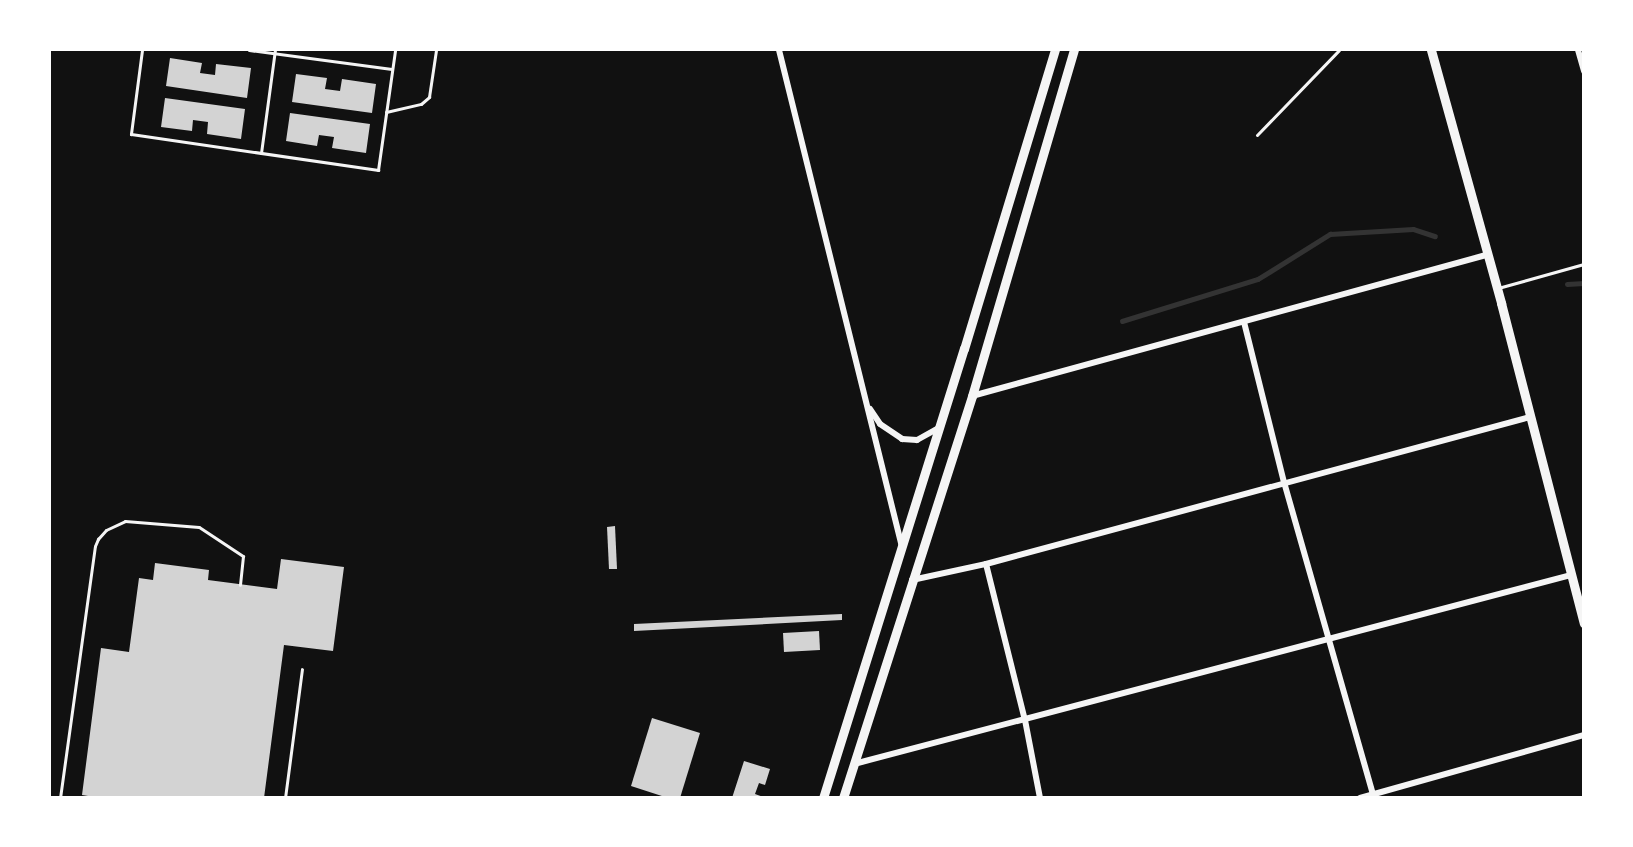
<!DOCTYPE html>
<html>
<head>
<meta charset="utf-8">
<style>
	body { margin:0 }
	#map { position:relative; width:1633px; height:847px; overflow:hidden; background:#111; font-family:Lato,sans-serif }
	div>[style] { position:absolute }
	[style*='--x'] { left:calc(var(--x)*1px); top:calc(var(--y)*1px); width:calc(var(--w)*1px); rotate:calc(var(--a)*1deg) }
	.stream>* { height:4.5px; margin:-2.25px; padding:0 2.25px; transform-origin:2.25px; border-radius:2.25px; background:#333 }
	.building>* { inset:0; background:#d3d3d3 }
	.service>* { height:3px; margin:-1.5px; padding:0 1.5px; transform-origin:1.5px; border-radius:1.5px; background:#f5f5f5 }
	.minor>* { height:6px; margin:-3px; padding:0 3px; transform-origin:3px; border-radius:3px; background:#f5f5f5 }
	.secondary>* { height:9px; margin:-4.5px; padding:0 4.5px; transform-origin:4.5px; border-radius:4.5px; background:#f5f5f5 }
	span { translate:-50% -50%; white-space:nowrap; text-align:center; line-height:1.15; -webkit-text-stroke:4.5px #fff; paint-order:stroke }
	.frame { position:absolute; inset:0; border:51px solid #fff; pointer-events:none }
</style>
</head>
<body>
<div id="map">
	<div class="stream">
		<div style="--x:1567;--y:284;--w:17;--a:-3"></div>
		<div style="--x:1122;--y:321;--w:142;--a:-17.2"></div>
		<div style="--x:1258;--y:279;--w:85;--a:-32"></div>
		<div style="--x:1330;--y:234;--w:83;--a:-3.4"></div>
		<div style="--x:1413;--y:229;--w:23;--a:18"></div>
	</div>
	<div class="building">
		<div style="clip-path:polygon(170px 58px,202px 63px,200px 73px,215px 75px,216px 64px,251px 68px,247px 98px,166px 86px)"></div>
		<div style="clip-path:polygon(296px 74px,327px 78px,325px 89px,340px 91px,342px 79px,376px 84px,372px 113px,292px 102px)"></div>
		<div style="clip-path:polygon(165px 98px,245px 109px,241px 139px,207px 134px,208px 122px,193px 120px,192px 131px,161px 127px)"></div>
		<div style="clip-path:polygon(290px 113px,370px 124px,366px 153px,332px 148px,334px 137px,319px 135px,317px 146px,286px 141px)"></div>
		<div style="clip-path:polygon(615px 526px,617px 569px,609px 569px,607px 527px)"></div>
		<div style="clip-path:polygon(281px 559px,344px 567px,333px 651px,284px 645px,264px 798px,100px 798px,82px 795px,101px 648px,129px 652px,139px 578px,153px 580px,155px 563px,209px 570px,208px 580px,277px 589px)"></div>
		<div style="clip-path:polygon(842px 614px,842px 620px,634px 631px,634px 624px)"></div>
		<div style="clip-path:polygon(819px 631px,820px 650px,784px 652px,783px 633px)"></div>
		<div style="clip-path:polygon(652px 718px,700px 733px,680px 798px,668px 798px,631px 786px)"></div>
		<div style="clip-path:polygon(744px 761px,770px 769px,765px 785px,759px 783px,755px 794px,766px 798px,732px 798px)"></div>
	</div>
	<div class="service">
		<div style="--x:142;--y:50;--w:85;--a:97.5"></div>
		<div style="--x:131;--y:134;--w:250;--a:8.3"></div>
		<div style="--x:378;--y:170;--w:121;--a:-81.9"></div>
		<div style="--x:249;--y:50;--w:144;--a:7.6"></div>
		<div style="--x:386;--y:112;--w:36;--a:-13"></div>
		<div style="--x:421;--y:104;--w:11;--a:-41"></div>
		<div style="--x:429;--y:97;--w:48;--a:-81.5"></div>
		<div style="--x:1257;--y:135;--w:118;--a:-46"></div>
		<div style="--x:261;--y:153;--w:104;--a:-82.3"></div>
		<div style="--x:1498;--y:288;--w:89;--a:-15.6"></div>
		<div style="--x:60;--y:798;--w:254;--a:-82.1"></div>
		<div style="--x:95;--y:546;--w:8;--a:-67"></div>
		<div style="--x:98;--y:539;--w:12;--a:-48"></div>
		<div style="--x:106;--y:530;--w:21;--a:-25"></div>
		<div style="--x:125;--y:521;--w:74;--a:4.6"></div>
		<div style="--x:199;--y:527;--w:53;--a:33.4"></div>
		<div style="--x:243;--y:556;--w:29;--a:96"></div>
		<div style="--x:285;--y:798;--w:130;--a:-82.5"></div>
	</div>
	<div class="minor">
		<div style="--x:779;--y:50;--w:512;--a:76.1"></div>
		<div style="--x:1578;--y:50;--w:22;--a:74"></div>
		<div style="--x:1244;--y:322;--w:165;--a:76"></div>
		<div style="--x:1284;--y:482;--w:324;--a:74.1"></div>
		<div style="--x:972;--y:396;--w:533;--a:-15.34"></div>
		<div style="--x:870;--y:409;--w:18;--a:56"></div>
		<div style="--x:880;--y:424;--w:27;--a:34"></div>
		<div style="--x:902;--y:439;--w:15;--a:4"></div>
		<div style="--x:917;--y:440;--w:25;--a:-29"></div>
		<div style="--x:986;--y:564;--w:161;--a:76"></div>
		<div style="--x:1025;--y:720;--w:79;--a:79.1"></div>
		<div style="--x:912;--y:580;--w:76;--a:-12.2"></div>
		<div style="--x:986;--y:564;--w:564;--a:-15.12"></div>
		<div style="--x:854;--y:764;--w:741;--a:-14.77"></div>
		<div style="--x:1360;--y:798;--w:233;--a:-15.7"></div>
	</div>
	<div class="secondary">
		<div style="--x:1431;--y:50;--w:263;--a:74.5"></div>
		<div style="--x:1501;--y:303;--w:331;--a:75.5"></div>
		<div style="--x:823;--y:798;--w:471;--a:-72.6"></div>
		<div style="--x:964;--y:349;--w:313;--a:-73.1"></div>
		<div style="--x:843;--y:798;--w:422;--a:-72.2"></div>
		<div style="--x:972;--y:396;--w:361;--a:-73.6"></div>
	</div>
	<div class="frame"></div>
</div>
</body>
</html>
